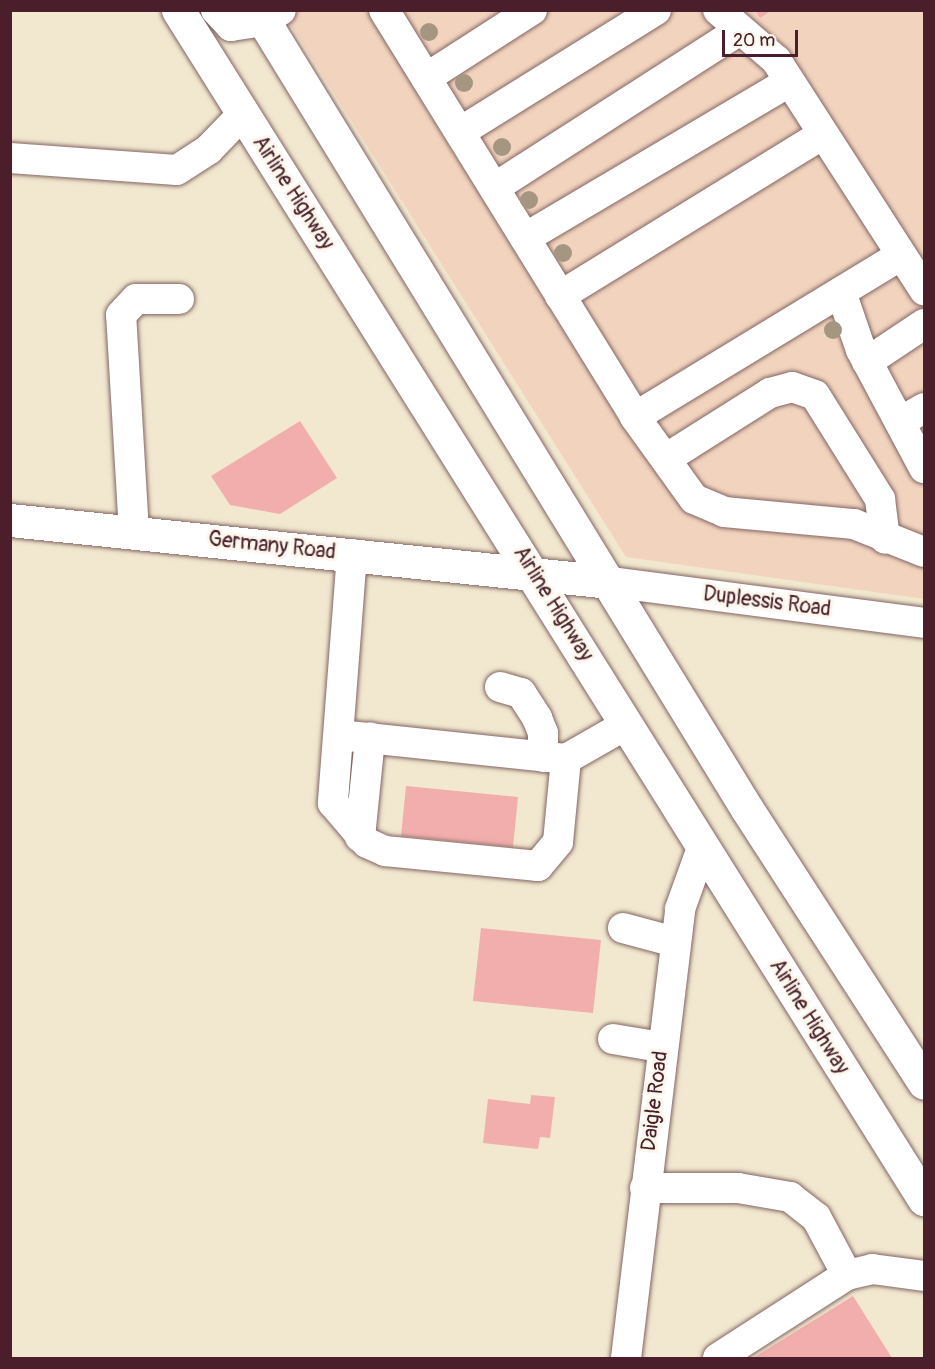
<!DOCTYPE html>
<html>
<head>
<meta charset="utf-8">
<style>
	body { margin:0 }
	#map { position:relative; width:935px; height:1369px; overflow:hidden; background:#f1e8cf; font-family:Pangolin,sans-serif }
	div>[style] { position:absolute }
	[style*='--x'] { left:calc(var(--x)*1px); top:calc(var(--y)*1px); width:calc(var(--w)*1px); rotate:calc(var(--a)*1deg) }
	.built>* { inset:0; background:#f2d4be }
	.building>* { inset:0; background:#f2aeac }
	.roads { filter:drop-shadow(0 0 2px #846564) drop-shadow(0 0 2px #846564) }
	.minor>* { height:30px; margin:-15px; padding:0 15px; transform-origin:15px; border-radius:15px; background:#fff }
	.major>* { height:33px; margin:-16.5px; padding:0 16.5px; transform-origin:16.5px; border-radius:16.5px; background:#fff }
	.highway>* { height:33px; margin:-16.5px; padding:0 16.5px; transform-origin:16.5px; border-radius:16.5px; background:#fff }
	.trees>* { width:18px; height:18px; margin:-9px; border-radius:50%; background:#a49681 }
	span { translate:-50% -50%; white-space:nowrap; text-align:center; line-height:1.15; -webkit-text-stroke:6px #fbf7ec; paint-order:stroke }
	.street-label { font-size:21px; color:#4a1f2b }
	.frame { position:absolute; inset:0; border:12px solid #4a1f2b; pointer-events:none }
	.scale { position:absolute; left:722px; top:30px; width:76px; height:27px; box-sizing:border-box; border:3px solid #4a1f2b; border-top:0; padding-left:8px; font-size:18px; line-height:21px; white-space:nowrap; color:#4a1f2b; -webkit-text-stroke:4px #fbf7ec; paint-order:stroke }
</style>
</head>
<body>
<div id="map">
	<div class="built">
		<div style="clip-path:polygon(282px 11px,924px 11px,924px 599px,626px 557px)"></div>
	</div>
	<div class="building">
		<div style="clip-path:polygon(755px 10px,772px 10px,760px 18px)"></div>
		<div style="clip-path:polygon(300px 421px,337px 478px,280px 514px,230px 505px,211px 476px)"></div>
		<div style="clip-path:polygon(406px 786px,518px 797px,513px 847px,401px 836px)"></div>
		<div style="clip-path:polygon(481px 928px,601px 940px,593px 1013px,473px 1001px)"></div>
		<div style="clip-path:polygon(531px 1095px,555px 1097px,550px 1138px,540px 1137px,538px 1149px,483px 1143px,488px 1099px,530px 1104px)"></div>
		<div style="clip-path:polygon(853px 1296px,892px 1358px,753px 1358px)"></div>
	</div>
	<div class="roads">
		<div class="minor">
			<div style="--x:216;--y:10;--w:22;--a:47"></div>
			<div style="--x:231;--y:26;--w:33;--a:-9"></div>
			<div style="--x:264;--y:21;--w:20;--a:-33"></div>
			<div style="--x:384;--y:10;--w:478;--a:58.3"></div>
			<div style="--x:635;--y:417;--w:311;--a:-31.3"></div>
			<div style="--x:718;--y:10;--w:77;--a:40.8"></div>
			<div style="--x:776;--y:60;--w:274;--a:57.2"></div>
			<div style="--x:426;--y:78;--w:126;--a:-32.7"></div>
			<div style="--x:460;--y:132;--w:231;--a:-31.9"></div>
			<div style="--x:10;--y:158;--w:167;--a:4.1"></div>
			<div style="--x:177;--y:170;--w:38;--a:-33"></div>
			<div style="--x:209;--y:149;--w:47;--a:-45.9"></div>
			<div style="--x:494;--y:188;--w:292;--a:-32.7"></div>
			<div style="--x:525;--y:238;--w:307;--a:-30.6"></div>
			<div style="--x:841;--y:292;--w:61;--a:71"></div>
			<div style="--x:861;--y:350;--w:134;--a:61.9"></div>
			<div style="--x:560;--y:296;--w:309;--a:-31.6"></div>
			<div style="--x:867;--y:362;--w:69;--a:-33.7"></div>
			<div style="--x:635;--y:417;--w:101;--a:54.3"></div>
			<div style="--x:694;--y:499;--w:33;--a:23"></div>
			<div style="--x:724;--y:512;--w:131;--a:5.3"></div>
			<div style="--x:854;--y:524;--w:75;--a:21.8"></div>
			<div style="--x:900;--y:422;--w:28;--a:-30"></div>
			<div style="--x:667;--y:458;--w:122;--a:-32.3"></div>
			<div style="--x:770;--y:393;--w:23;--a:-15"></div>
			<div style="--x:792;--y:387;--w:24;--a:19"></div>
			<div style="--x:815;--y:395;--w:123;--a:58"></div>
			<div style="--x:880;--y:499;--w:40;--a:82.9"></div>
			<div style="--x:134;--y:532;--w:217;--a:-93.4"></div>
			<div style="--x:121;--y:315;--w:22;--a:-47"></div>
			<div style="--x:136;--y:299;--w:43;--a:0"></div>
			<div style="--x:352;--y:554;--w:250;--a:94.4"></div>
			<div style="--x:333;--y:803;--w:52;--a:49.6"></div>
			<div style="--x:367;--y:843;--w:20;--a:24"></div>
			<div style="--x:385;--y:851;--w:154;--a:5.6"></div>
			<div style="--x:538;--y:866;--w:31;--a:-50"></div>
			<div style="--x:558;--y:842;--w:83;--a:-84.5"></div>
			<div style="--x:610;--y:582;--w:317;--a:7.4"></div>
			<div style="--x:500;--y:687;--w:22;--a:16"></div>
			<div style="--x:521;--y:693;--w:30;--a:57"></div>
			<div style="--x:537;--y:718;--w:16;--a:68"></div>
			<div style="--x:543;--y:733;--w:24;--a:90"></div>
			<div style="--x:339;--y:735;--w:228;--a:6"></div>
			<div style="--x:566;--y:759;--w:70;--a:-29.8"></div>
			<div style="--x:360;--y:837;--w:100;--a:-84.2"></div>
			<div style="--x:623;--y:928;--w:54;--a:15.1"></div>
			<div style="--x:613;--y:1039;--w:49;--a:9.5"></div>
			<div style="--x:645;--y:1188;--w:93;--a:0"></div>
			<div style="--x:738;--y:1188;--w:53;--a:9.8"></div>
			<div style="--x:790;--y:1197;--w:33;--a:38"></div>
			<div style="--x:816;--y:1217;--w:66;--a:61.9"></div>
			<div style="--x:626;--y:1358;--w:452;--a:-83.1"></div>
			<div style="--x:680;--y:909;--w:65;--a:-70.2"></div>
			<div style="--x:718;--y:1358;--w:153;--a:-32.8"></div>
			<div style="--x:847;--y:1275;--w:26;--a:-13"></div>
			<div style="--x:872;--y:1269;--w:52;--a:7.7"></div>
		</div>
		<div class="major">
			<div style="--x:10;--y:520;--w:603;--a:5.9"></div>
		</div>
		<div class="highway">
			<div style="--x:178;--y:10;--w:1404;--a:57.9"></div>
			<div style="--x:257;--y:10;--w:937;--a:58.48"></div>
			<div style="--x:747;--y:809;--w:326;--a:57.1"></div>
		</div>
	</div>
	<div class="trees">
		<div style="left:429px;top:32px"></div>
		<div style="left:464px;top:83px"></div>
		<div style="left:502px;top:147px"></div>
		<div style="left:529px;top:200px"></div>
		<div style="left:563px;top:253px"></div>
		<div style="left:833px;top:330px"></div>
	</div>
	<div class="street-label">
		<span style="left:293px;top:193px;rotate:57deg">Airline Highway</span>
		<span style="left:272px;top:546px;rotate:6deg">Germany Road</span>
		<span style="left:767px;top:602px;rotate:7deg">Duplessis Road</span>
		<span style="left:553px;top:604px;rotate:58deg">Airline Highway</span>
		<span style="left:809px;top:1017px;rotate:58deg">Airline Highway</span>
		<span style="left:655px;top:1101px;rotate:-83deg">Daigle Road</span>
	</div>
	<div class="frame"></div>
	<div class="scale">20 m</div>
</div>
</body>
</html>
